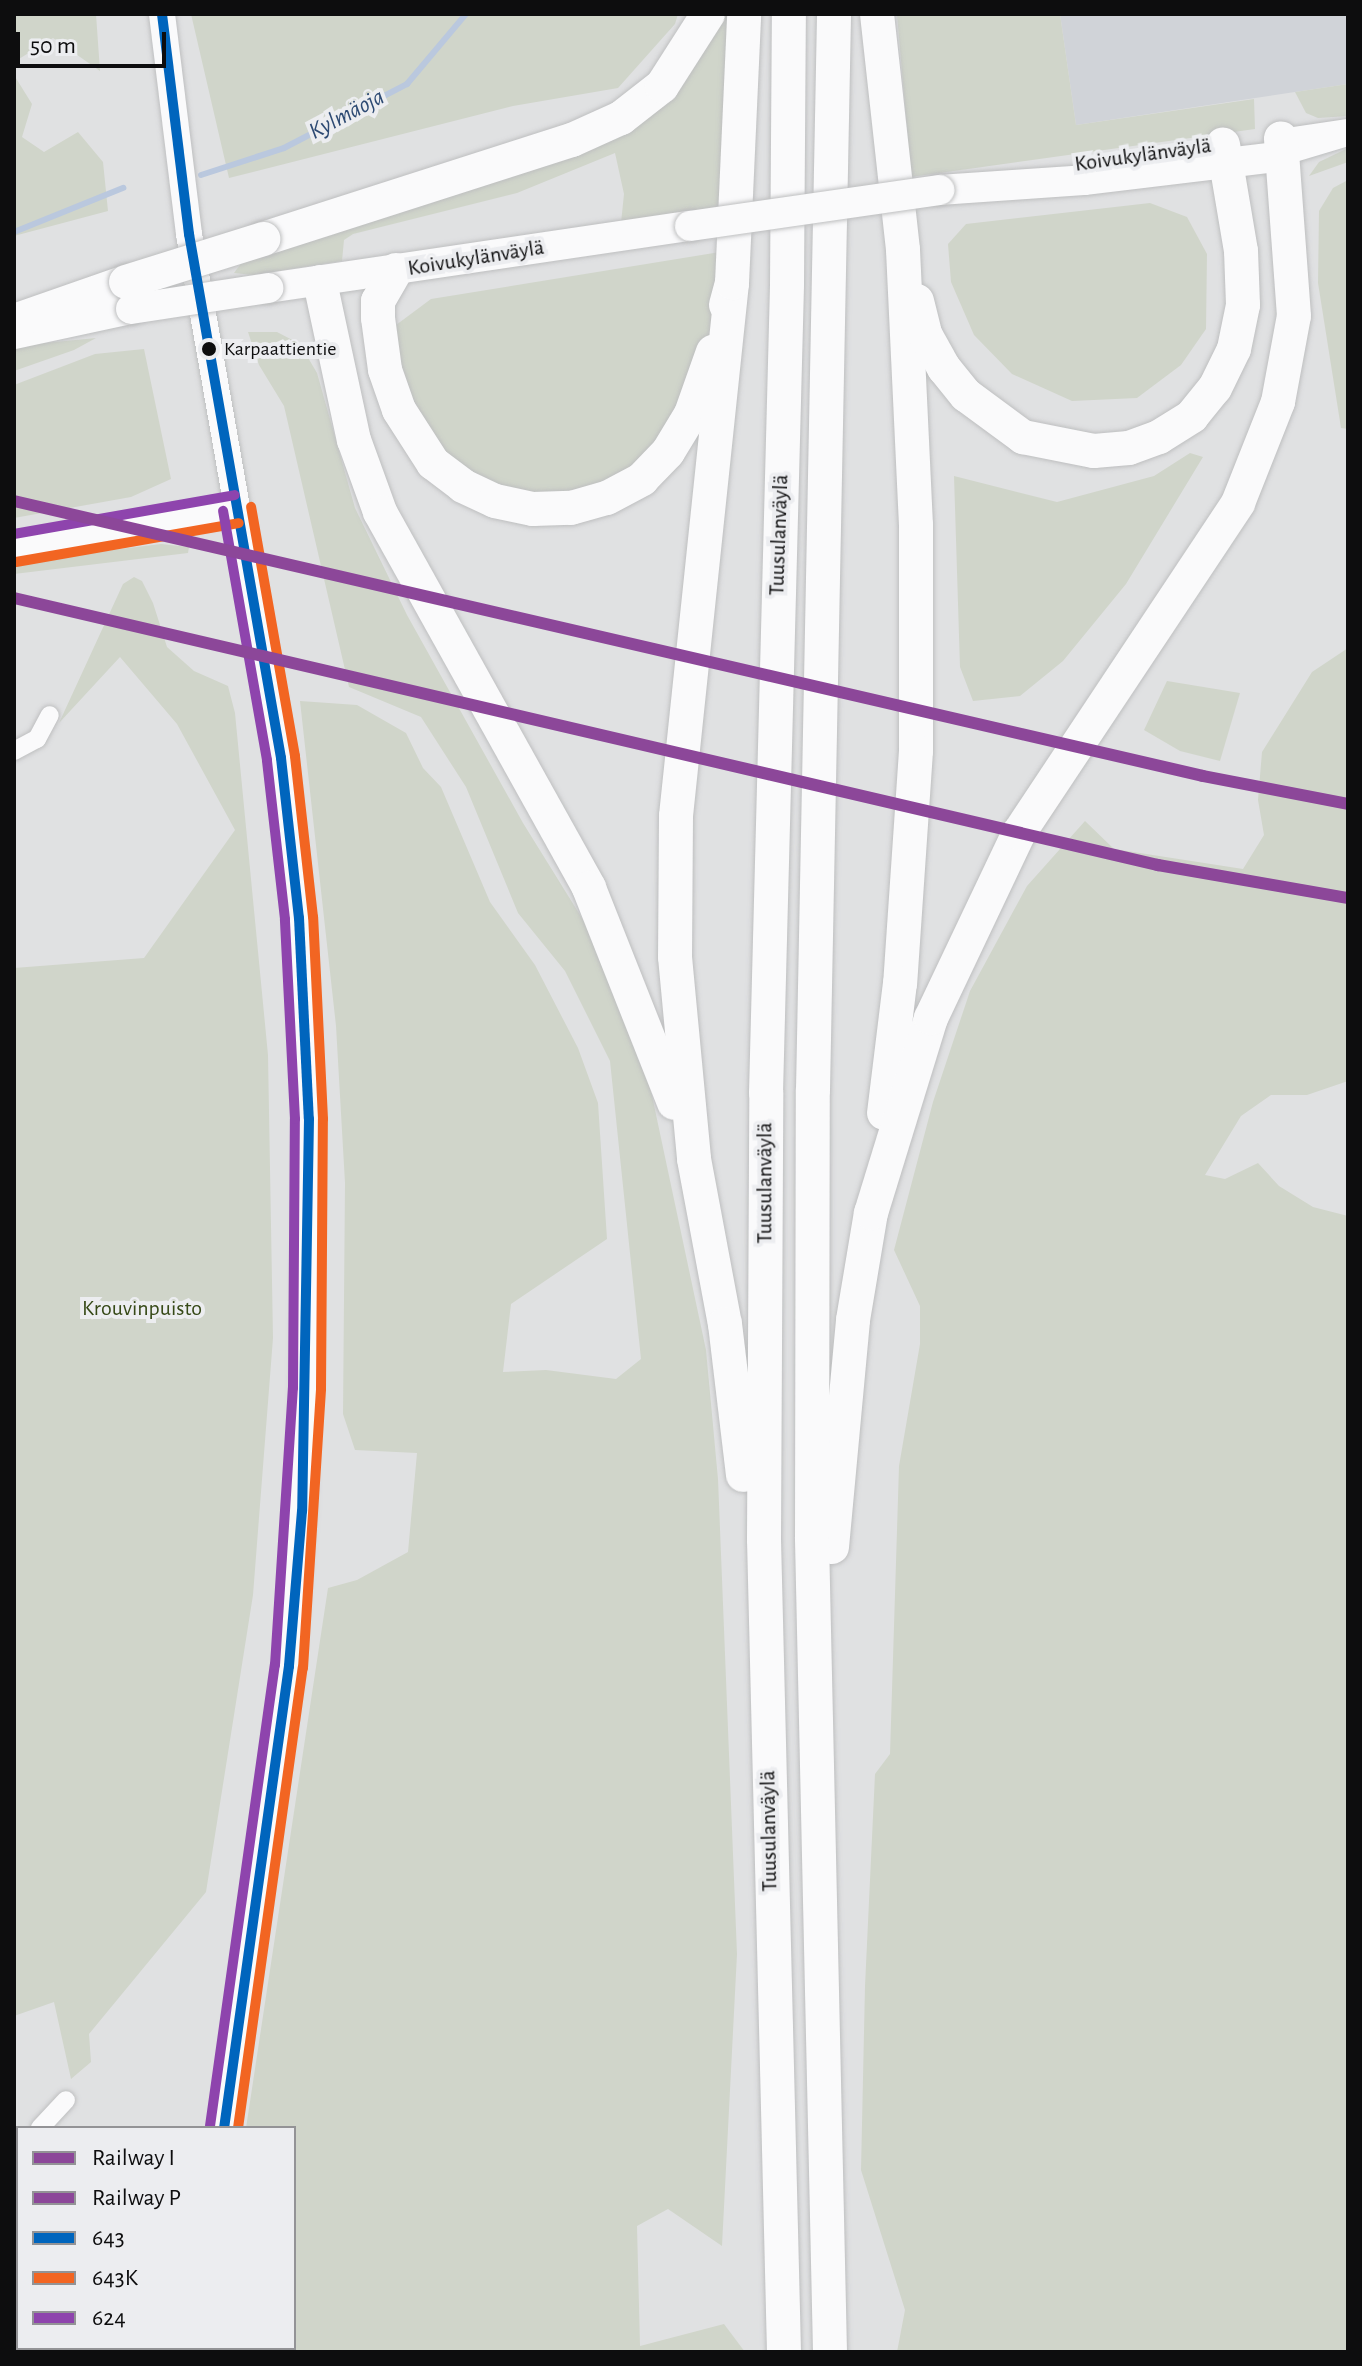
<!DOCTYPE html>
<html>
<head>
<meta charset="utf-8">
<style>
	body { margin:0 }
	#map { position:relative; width:1362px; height:2366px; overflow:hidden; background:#e0e1e2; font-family:"Alegreya Sans",sans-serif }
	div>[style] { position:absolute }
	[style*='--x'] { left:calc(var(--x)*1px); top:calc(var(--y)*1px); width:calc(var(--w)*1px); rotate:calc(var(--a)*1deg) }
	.built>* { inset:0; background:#d0d3d8 }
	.green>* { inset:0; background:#d0d5ca }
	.stream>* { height:6px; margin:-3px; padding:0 3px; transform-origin:3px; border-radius:3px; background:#bac8de }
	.roads { filter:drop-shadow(0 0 2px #bebfc0) drop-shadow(0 0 2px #bebfc0) }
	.street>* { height:18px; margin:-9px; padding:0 9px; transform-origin:9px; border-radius:9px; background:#fafafb }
	.secondary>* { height:26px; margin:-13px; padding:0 13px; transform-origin:13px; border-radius:13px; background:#fafafb }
	.primary>* { height:30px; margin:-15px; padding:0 15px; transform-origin:15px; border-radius:15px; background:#fafafb }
	.highway>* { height:34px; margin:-17px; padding:0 17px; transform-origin:17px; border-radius:17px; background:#fafafb }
	.bridges { filter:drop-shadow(0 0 2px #bebfc0) drop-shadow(0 0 2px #bebfc0) }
	.primary-bridge>* { height:30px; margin:-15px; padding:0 15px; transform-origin:15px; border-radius:15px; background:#fafafb }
	.highway-bridge>* { height:34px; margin:-17px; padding:0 17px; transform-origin:17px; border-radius:17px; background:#fafafb }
	.bus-1>* { height:10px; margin:-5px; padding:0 5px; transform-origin:5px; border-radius:5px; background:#0065bd }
	.bus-2>* { height:10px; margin:-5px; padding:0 5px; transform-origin:5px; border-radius:5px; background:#f26522 }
	.bus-3>* { height:10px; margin:-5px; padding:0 5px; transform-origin:5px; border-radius:5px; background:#8e44ad }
	.rail-1>* { height:12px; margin:-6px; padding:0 6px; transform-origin:6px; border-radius:6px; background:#8c4799 }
	.rail-2>* { height:12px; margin:-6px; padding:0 6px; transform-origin:6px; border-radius:6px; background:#8c4799 }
	.dots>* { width:22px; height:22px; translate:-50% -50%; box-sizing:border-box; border:4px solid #ecedf0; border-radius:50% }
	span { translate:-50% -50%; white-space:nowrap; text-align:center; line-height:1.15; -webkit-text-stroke:8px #ecedf0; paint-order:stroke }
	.bus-label { font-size:20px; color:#0d0d0e }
	.left { translate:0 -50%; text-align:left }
	.street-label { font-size:22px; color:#0d0d0e }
	.park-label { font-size:22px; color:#364917 }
	.water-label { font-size:24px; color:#2d4a73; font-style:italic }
	.frame { position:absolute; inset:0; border:16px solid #0d0d0e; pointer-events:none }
	.legend { position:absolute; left:16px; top:2126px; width:280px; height:224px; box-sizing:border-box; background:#ecedf0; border:2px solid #939396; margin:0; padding:10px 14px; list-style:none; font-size:24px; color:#0d0d0e }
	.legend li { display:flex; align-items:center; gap:16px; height:40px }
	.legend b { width:40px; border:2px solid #939396 }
	.scale { position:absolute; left:16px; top:32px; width:150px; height:36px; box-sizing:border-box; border:4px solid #0d0d0e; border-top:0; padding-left:10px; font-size:24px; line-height:28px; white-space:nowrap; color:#0d0d0e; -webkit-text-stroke:6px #ecedf0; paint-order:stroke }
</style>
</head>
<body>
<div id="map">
	<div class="built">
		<div style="clip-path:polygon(1060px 14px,1348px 14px,1348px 84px,1076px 125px)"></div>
	</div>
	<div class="green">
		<div style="clip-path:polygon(14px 14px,96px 14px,100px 71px,53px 38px,14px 62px)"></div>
		<div style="clip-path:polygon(191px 14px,678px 14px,675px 24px,618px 88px,513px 106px,229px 178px)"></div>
		<div style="clip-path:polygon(721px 14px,731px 14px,727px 205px,621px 223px,624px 194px,615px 153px,517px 193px,353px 234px,344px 240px,342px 261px,253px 275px,234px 273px,245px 258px,580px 151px)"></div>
		<div style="clip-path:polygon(897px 14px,1060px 14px,1076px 125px,1254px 99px,1255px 129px,911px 177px)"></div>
		<div style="clip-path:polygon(14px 75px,32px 104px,22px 137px,44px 152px,78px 132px,103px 162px,108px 211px,14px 236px)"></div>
		<div style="clip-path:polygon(1348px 84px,1348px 116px,1318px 118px,1306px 113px,1295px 92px)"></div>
		<div style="clip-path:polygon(1348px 148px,1348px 162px,1309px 176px,1319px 162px)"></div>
		<div style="clip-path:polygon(1348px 180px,1348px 429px,1341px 428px,1318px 283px,1319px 211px,1333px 188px)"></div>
		<div style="clip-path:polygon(1150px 203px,1187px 217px,1207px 254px,1206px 329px,1181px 365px,1137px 398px,1072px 401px,1012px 374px,974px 335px,951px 282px,948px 244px,966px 224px)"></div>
		<div style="clip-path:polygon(720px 252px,718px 315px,683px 410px,634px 471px,579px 497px,500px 494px,446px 459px,406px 393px,392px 328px,431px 299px)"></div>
		<div style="clip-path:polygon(248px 332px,277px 332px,300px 344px,317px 373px,355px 508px,407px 615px,523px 823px,585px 923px,651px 1091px,706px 1350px,718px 1479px,737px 1954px,722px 2246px,668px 2209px,637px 2226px,640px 2346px,724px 2324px,745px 2352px,213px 2352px,294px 2348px,294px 2128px,246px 2128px,328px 1588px,357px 1580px,408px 1552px,417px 1453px,355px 1450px,343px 1414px,345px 1183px,336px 1026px,300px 701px,357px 705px,406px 733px,423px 768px,441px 787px,490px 902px,535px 965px,578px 1048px,598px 1103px,607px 1239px,511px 1304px,503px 1372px,546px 1370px,616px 1379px,641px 1359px,610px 1061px,565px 971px,518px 913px,466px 787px,421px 717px,349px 687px,284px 406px,259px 365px)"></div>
		<div style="clip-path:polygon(96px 338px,74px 350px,14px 371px,14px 346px)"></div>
		<div style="clip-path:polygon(144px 349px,171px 479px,131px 497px,14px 518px,14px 385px,95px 354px)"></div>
		<div style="clip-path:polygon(1190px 453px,1203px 457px,1126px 584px,1063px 661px,1020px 696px,973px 701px,960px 667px,954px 476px,1057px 502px,1154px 476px)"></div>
		<div style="clip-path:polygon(161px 544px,189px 547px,188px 553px,14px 574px,14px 562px)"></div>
		<div style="clip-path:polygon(134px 577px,142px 581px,153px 603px,167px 647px,194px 671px,228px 686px,235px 713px,268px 1055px,273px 1338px,253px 1595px,206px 1892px,89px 2034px,91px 2062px,71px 2079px,54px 2002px,14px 2016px,14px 968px,144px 958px,235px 830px,177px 724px,120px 657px,59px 723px,123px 584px)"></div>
		<div style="clip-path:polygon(1348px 648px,1348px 1081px,1307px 1095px,1271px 1095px,1241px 1116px,1205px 1175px,1225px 1179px,1258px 1163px,1279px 1186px,1313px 1207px,1348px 1216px,1348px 2352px,897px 2352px,905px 2310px,861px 2170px,865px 1986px,875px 1774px,890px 1754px,899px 1466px,920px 1344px,920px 1306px,894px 1250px,933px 1102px,970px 991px,1027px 886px,1085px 821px,1114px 849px,1243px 869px,1264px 835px,1258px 800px,1262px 752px,1312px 672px)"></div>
		<div style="clip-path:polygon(1167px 681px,1240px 693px,1220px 761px,1180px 751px,1144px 730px)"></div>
		<div style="clip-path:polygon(18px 2292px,18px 2348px,152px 2348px,151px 2352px,14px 2352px)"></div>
	</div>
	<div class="stream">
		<div style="--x:201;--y:175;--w:87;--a:-18"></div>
		<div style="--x:284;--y:148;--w:139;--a:-27.5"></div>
		<div style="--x:407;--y:84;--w:92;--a:-49.9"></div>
		<div style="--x:14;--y:232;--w:118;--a:-22"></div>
	</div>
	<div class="roads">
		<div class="street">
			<div style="--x:1281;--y:138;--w:68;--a:-8.5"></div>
			<div style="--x:1284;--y:156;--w:67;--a:-16.5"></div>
			<div style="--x:14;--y:751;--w:26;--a:-28"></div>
			<div style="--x:37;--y:739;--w:27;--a:-62"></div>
			<div style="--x:40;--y:2128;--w:38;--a:-47"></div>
			<div style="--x:14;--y:2156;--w:6;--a:-45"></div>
		</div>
		<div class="secondary">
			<div style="--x:162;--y:14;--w:222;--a:83"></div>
			<div style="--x:189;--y:234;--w:532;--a:80.04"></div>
			<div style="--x:281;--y:758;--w:161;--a:83.6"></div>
			<div style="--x:299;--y:918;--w:201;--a:87.2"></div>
			<div style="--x:309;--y:1119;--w:392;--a:91"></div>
			<div style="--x:302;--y:1511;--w:156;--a:94.8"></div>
			<div style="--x:289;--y:1666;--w:467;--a:98"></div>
			<div style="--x:14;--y:548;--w:226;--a:-9.9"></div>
			<div style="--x:194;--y:2352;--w:4;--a:-76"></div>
		</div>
		<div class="primary">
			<div style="--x:939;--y:190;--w:145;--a:-3.9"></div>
			<div style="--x:1084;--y:180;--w:201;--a:-6.8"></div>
			<div style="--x:268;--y:288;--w:427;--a:-8.4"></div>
			<div style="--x:14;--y:334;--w:120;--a:-12.1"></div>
		</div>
		<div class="highway">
			<div style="--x:877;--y:14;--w:237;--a:83.7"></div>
			<div style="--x:903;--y:250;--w:275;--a:87.3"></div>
			<div style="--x:916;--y:525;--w:226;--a:90"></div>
			<div style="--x:916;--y:751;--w:233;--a:93.9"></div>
			<div style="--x:900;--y:983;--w:131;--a:97"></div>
			<div style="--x:263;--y:239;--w:324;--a:-17.8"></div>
			<div style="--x:572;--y:140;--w:54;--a:-24.2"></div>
			<div style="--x:621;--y:118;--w:52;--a:-38"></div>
			<div style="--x:662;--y:86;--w:85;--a:-57.4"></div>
			<div style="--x:396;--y:270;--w:36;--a:120"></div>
			<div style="--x:378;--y:301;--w:17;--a:90"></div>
			<div style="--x:378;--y:318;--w:52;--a:82.3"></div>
			<div style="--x:385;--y:370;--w:42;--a:70.7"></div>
			<div style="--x:399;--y:410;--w:63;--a:57.3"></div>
			<div style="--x:433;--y:463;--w:38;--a:37"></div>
			<div style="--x:463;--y:486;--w:35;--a:25"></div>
			<div style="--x:495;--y:501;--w:39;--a:12"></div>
			<div style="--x:533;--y:509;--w:38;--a:-2"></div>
			<div style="--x:571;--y:508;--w:37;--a:-16"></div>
			<div style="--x:607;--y:498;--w:40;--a:-28"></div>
			<div style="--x:642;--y:479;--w:37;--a:-46"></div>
			<div style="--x:668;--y:452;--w:44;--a:-58.8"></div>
			<div style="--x:691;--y:414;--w:66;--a:-70.5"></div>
			<div style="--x:320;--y:282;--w:162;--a:77.9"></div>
			<div style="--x:354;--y:440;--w:77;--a:70.1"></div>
			<div style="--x:380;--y:512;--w:430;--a:60.9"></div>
			<div style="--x:589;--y:888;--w:231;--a:68.4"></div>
			<div style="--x:732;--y:283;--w:536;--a:96"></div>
			<div style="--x:676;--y:816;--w:141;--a:90.4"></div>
			<div style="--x:675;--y:957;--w:203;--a:84.6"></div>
			<div style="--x:694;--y:1159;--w:168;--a:79.4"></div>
			<div style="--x:725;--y:1324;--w:152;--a:83.2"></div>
			<div style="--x:917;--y:301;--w:34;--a:76"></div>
			<div style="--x:925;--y:334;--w:39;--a:61"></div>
			<div style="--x:944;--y:368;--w:35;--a:51"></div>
			<div style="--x:966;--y:395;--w:71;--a:36.4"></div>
			<div style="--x:1023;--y:437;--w:72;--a:11.2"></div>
			<div style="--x:1094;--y:451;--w:35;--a:-5"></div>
			<div style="--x:1129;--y:448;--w:32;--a:-20"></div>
			<div style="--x:1159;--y:437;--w:39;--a:-32"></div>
			<div style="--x:1192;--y:416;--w:36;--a:-51"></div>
			<div style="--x:1215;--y:388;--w:43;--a:-64"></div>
			<div style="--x:1234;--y:349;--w:45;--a:-78.4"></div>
			<div style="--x:1243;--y:305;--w:54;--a:-92.1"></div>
			<div style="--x:1241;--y:251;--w:108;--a:-99.6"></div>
			<div style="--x:726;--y:305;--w:23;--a:-75"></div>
			<div style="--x:732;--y:283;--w:269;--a:-87.4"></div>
			<div style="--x:14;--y:321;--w:119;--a:-19.2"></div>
			<div style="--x:832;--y:1547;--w:228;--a:-84.7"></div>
			<div style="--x:853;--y:1320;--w:109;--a:-80.5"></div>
			<div style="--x:871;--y:1213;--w:204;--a:-72.9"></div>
			<div style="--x:931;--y:1018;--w:205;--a:-64.6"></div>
			<div style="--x:1019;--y:833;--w:396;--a:-56.4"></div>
			<div style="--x:1238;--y:503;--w:109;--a:-68.4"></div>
			<div style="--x:1278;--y:402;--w:87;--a:-79.5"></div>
			<div style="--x:1294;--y:316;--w:178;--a:-94.2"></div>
			<div style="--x:784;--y:2352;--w:813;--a:-91.41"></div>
			<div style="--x:764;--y:1539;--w:446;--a:-89.7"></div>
			<div style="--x:766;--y:1093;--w:809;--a:-88.51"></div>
			<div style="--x:787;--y:284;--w:270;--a:-89.6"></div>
			<div style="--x:830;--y:2352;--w:815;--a:-91.27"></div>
			<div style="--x:812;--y:1537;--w:447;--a:-89.9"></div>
			<div style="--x:813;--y:1090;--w:1076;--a:-88.88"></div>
		</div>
	</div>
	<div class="bridges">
		<div class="primary-bridge">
			<div style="--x:690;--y:226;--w:252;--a:-8.2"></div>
			<div style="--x:131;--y:309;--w:139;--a:-8.7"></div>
		</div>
		<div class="highway-bridge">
			<div style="--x:126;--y:282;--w:144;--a:-17.4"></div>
		</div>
	</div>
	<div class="bus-1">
		<div style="--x:162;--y:14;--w:222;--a:83"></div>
		<div style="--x:189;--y:234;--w:532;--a:80.04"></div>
		<div style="--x:281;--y:758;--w:161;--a:83.6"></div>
		<div style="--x:299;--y:918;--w:201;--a:87.2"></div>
		<div style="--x:309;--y:1119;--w:392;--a:91"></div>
		<div style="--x:302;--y:1511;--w:156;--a:94.8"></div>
		<div style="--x:289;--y:1666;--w:467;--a:98"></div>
	</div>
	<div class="bus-2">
		<div style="--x:16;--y:562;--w:226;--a:-9.9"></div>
		<div style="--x:238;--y:2128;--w:465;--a:-82"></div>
		<div style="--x:303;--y:1668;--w:280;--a:-86.3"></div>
		<div style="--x:321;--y:1389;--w:270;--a:-89.6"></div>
		<div style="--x:323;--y:1119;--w:202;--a:-92.8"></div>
		<div style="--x:313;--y:917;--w:162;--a:-96.4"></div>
		<div style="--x:295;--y:756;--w:253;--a:-100"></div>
	</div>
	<div class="bus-3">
		<div style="--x:14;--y:534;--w:224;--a:-10"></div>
		<div style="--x:210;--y:2126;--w:466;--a:-82"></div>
		<div style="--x:275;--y:1665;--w:278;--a:-86.3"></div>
		<div style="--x:293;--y:1388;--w:269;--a:-89.6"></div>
		<div style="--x:295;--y:1119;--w:200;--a:-92.9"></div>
		<div style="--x:285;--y:919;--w:160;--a:-96.5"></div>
		<div style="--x:267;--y:760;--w:253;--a:-100"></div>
	</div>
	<div class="rail-1">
		<div style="--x:14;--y:501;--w:1220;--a:13.02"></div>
		<div style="--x:1203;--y:776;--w:148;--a:10.9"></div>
	</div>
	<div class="rail-2">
		<div style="--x:14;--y:598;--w:1175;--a:13.14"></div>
		<div style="--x:1158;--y:865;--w:193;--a:9.9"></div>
	</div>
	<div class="dots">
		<div style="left:209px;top:349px;background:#0d0d0e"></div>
	</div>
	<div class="bus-label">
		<span class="left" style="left:224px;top:349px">Karpaattientie</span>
	</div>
	<div class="street-label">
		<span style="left:1143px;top:155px;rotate:-8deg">Koivukylänväylä</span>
		<span style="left:476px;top:258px;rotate:-9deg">Koivukylänväylä</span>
		<span style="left:779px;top:535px;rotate:-88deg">Tuusulanväylä</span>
		<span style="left:765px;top:1183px;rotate:-90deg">Tuusulanväylä</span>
		<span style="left:769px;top:1831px;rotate:-91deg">Tuusulanväylä</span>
	</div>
	<div class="park-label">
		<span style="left:142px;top:1309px">Krouvinpuisto</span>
	</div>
	<div class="water-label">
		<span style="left:347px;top:115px;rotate:-28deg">Kylmäoja</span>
	</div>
	<div class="frame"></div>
	<ul class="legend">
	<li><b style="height:10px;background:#8c4799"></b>Railway I</li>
	<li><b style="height:10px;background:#8c4799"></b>Railway P</li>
	<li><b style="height:10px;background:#0065bd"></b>643</li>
	<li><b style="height:10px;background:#f26522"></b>643K</li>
	<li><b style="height:10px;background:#8e44ad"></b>624</li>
	</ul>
	<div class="scale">50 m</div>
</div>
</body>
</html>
